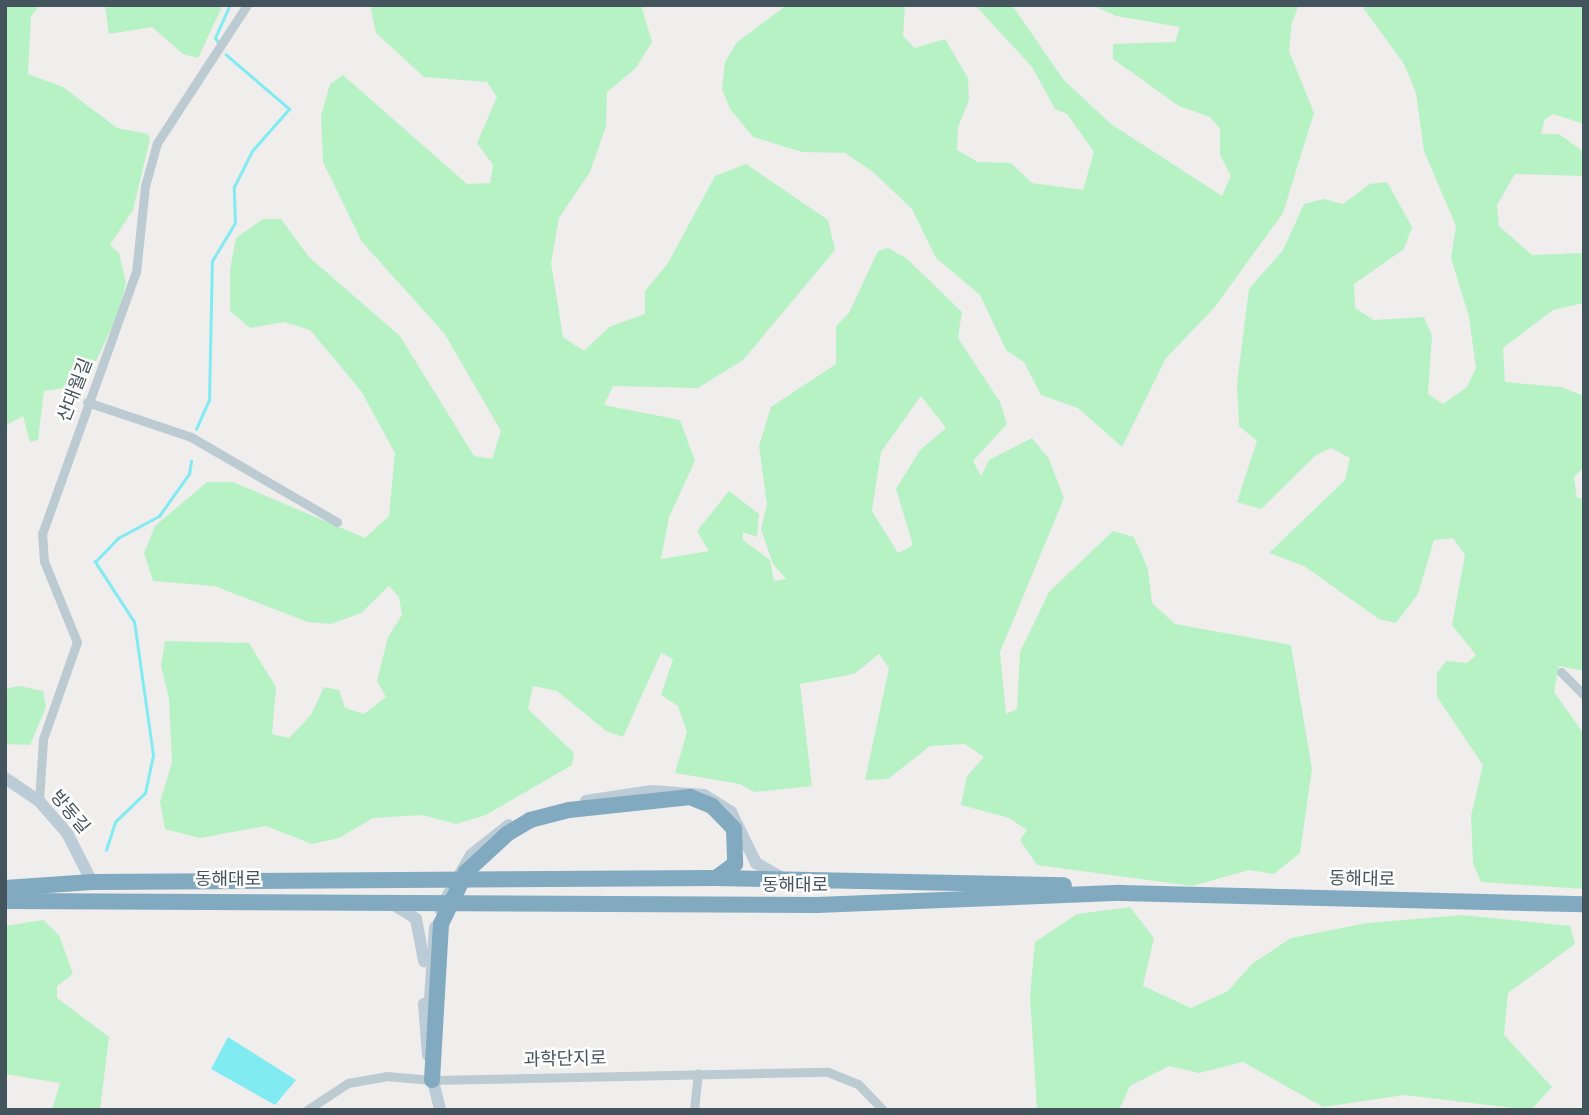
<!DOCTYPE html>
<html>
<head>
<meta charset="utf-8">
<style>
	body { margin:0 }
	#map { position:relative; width:1589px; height:1115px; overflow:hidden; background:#f0eded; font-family:"IBM Plex Sans","Noto Sans KR",sans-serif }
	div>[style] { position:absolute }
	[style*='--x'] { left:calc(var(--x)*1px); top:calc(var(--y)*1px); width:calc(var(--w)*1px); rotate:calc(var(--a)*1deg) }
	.green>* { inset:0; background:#b7f2c5 }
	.water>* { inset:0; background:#81ebf2 }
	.stream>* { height:2.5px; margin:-1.25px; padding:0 1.25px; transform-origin:1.25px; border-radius:1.25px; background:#81ebf2 }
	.street>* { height:9px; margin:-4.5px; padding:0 4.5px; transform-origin:4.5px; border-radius:4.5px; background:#bccbd1 }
	.secondary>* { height:12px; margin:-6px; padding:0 6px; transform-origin:6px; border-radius:6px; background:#bcccd6 }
	.highway>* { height:16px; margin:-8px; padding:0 8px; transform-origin:8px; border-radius:8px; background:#81a9c0 }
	span { translate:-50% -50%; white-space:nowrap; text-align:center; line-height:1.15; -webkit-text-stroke:5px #fff; paint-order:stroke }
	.street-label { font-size:18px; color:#44545c }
	.frame { position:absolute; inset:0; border:7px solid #44545c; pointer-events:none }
</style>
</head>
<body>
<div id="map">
	<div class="green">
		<div style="clip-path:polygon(5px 5px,40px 5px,31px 16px,28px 74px,63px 87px,117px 128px,148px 134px,150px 139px,133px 210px,110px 245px,119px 253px,126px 283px,117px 316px,85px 385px,44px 391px,38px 440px,30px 442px,23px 416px,5px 426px)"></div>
		<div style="clip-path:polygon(105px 5px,223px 5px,198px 58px,183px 54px,152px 27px,109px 34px)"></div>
		<div style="clip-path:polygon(evenodd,370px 5px,641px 5px,652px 42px,635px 69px,607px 92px,606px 126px,590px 172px,559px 218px,551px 263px,563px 337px,584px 351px,609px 327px,645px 314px,645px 291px,668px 263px,715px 176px,746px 164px,828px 220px,835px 250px,743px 360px,698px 388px,613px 386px,604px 405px,680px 420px,695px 461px,669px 517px,661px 559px,709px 551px,697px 531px,729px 491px,759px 514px,757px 537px,743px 532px,743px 540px,770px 560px,774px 581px,786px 579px,773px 564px,761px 529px,767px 504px,759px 446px,771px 407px,836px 364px,836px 326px,849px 313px,878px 251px,888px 248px,906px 258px,962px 312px,958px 338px,1000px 402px,1007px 424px,973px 461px,981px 476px,989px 460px,1032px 438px,1049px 459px,1064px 498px,1000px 652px,1006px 714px,1017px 709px,1020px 652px,1049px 592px,1113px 531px,1134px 537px,1148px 569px,1152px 603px,1175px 624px,1291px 645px,1312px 769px,1300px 853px,1274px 874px,1249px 870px,1192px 886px,1037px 865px,1020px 840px,1027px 830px,1009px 818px,961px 805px,967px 776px,984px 757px,965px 744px,930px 746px,888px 779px,865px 780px,889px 668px,879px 654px,854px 674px,800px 684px,812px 786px,754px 792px,740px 784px,675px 773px,687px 732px,678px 706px,661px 695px,673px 659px,661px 653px,623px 737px,606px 731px,557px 691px,533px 686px,528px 709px,574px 753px,572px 765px,486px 815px,456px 824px,422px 815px,373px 818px,339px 838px,312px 844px,266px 826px,200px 838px,165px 829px,160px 802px,172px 762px,169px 699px,161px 666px,165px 641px,249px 643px,276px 687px,272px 734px,289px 738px,311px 715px,324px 687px,339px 690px,345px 708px,364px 714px,386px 697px,377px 681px,388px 637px,402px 615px,399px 597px,389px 586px,361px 613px,331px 624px,308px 622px,214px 586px,153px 581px,144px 553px,155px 526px,207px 482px,233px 482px,365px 538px,389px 516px,395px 453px,361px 391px,310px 330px,284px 322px,250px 328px,230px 311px,230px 270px,236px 238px,263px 219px,281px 219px,309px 257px,400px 336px,474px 456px,492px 459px,501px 431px,444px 333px,362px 242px,323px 162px,321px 116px,330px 84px,343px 75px,467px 184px,490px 183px,493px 165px,477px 143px,497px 97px,487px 82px,424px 77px,376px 33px,370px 5px,921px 396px,946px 428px,920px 450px,896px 489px,913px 545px,898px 553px,872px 511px,881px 452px,921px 396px)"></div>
		<div style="clip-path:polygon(787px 5px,905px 5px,903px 36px,915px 48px,945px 39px,968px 78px,969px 100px,958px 127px,957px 150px,978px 162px,1011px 163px,1032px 183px,1083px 190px,1094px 152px,1067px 114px,1055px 109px,1032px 67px,975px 5px,1012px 5px,1063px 79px,1111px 124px,1222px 196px,1231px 176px,1220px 155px,1220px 129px,1210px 117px,1179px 106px,1113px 59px,1113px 44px,1175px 42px,1180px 27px,1116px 16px,1092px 5px,1299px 5px,1292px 22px,1289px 51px,1314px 113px,1283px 213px,1214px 308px,1166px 358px,1122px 447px,1078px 408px,1041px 395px,1024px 362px,1006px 350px,980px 295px,936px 258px,912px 209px,873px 172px,845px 153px,802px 152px,753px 137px,730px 109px,722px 89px,725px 62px,737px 42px)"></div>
		<div style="clip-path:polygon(1361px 5px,1584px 5px,1584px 124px,1553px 114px,1545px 119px,1541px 134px,1559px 134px,1584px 152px,1584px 176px,1515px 174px,1497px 205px,1499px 226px,1532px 255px,1584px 253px,1584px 303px,1553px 310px,1503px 348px,1505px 382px,1561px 387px,1584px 396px,1584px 467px,1574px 477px,1577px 498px,1584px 498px,1584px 671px,1559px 666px,1554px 692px,1584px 734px,1584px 889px,1481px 882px,1473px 863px,1471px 816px,1483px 765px,1437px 697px,1437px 673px,1446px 661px,1467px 663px,1476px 655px,1452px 625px,1465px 555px,1453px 538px,1434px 540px,1418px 594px,1396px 623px,1379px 619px,1304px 566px,1269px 553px,1345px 480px,1350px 458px,1331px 448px,1316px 455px,1261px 509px,1237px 502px,1257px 441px,1239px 426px,1237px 383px,1249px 289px,1283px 250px,1304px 204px,1324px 199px,1343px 204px,1370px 184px,1387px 182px,1412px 227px,1404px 249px,1354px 284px,1355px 308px,1374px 320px,1424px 317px,1432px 336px,1428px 394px,1443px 404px,1467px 387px,1476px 368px,1469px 317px,1451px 258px,1456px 226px,1424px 151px,1416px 93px,1404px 64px)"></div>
		<div style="clip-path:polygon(19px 686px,43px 691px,46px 707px,30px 745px,5px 744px,5px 689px)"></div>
		<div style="clip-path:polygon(1130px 907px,1154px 938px,1143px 986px,1191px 1008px,1228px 991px,1252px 964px,1291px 938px,1367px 923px,1462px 915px,1570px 926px,1575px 944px,1508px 993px,1504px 1035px,1552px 1087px,1531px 1110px,1404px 1095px,1323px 1107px,1243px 1062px,1199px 1073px,1169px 1066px,1130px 1086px,1119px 1110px,1037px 1110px,1030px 995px,1035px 942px,1077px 914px)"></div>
		<div style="clip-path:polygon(43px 920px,59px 935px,73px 974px,57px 986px,57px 998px,109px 1037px,100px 1110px,52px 1110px,60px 1083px,5px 1074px,5px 926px)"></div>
	</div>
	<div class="water">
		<div style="clip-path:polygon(228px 1037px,296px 1080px,275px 1105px,211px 1069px)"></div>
	</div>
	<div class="stream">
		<div style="--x:219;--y:44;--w:7;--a:-124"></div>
		<div style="--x:215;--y:38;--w:36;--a:-66"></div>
		<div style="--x:196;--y:429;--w:32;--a:-66"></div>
		<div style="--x:209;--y:400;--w:139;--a:-88.8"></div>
		<div style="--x:212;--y:261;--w:44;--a:-58.8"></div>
		<div style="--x:235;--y:223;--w:36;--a:-92"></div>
		<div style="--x:234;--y:187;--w:40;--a:-63.4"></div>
		<div style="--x:252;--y:151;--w:56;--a:-48.6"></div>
		<div style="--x:289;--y:109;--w:83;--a:-139.4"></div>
		<div style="--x:106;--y:850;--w:29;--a:-72"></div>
		<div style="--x:115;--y:822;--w:42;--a:-44"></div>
		<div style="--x:145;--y:793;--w:39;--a:-78"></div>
		<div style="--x:153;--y:755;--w:134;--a:-98.1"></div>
		<div style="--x:134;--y:622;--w:72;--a:-123"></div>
		<div style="--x:95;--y:562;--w:33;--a:-46"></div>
		<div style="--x:118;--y:538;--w:47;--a:-28.2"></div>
		<div style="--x:159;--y:516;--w:52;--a:-54.5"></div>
		<div style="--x:189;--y:474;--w:13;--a:-81"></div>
	</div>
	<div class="street">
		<div style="--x:87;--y:402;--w:110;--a:18.6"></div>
		<div style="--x:191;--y:437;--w:169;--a:30.2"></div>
		<div style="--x:1561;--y:672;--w:33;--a:45"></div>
		<div style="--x:39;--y:801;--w:62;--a:-86.3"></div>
		<div style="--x:43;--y:739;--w:103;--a:-70.7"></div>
		<div style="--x:77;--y:642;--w:87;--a:-112.2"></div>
		<div style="--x:44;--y:561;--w:27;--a:-94"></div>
		<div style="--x:42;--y:534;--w:278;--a:-70.3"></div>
		<div style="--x:136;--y:272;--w:86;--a:-84"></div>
		<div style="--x:145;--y:186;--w:45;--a:-74.4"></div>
		<div style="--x:157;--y:143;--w:165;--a:-56.9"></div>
		<div style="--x:307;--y:1110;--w:49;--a:-33.4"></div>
		<div style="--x:348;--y:1083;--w:39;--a:-10"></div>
		<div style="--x:386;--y:1076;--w:46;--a:5"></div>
		<div style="--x:432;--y:1080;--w:396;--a:-1.2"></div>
		<div style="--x:828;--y:1072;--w:32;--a:22"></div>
		<div style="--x:858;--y:1084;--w:36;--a:46"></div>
		<div style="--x:694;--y:1110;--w:37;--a:-84"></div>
	</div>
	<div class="secondary">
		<div style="--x:5;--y:778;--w:41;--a:34.1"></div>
		<div style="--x:39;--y:801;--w:43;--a:48.8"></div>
		<div style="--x:67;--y:833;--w:55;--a:63"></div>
		<div style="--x:586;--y:801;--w:66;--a:-8.7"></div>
		<div style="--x:651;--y:791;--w:53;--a:4.3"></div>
		<div style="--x:704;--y:795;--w:32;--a:32"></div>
		<div style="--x:731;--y:812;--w:57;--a:63.9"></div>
		<div style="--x:756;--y:863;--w:28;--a:30"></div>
		<div style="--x:394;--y:905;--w:26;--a:32"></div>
		<div style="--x:416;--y:919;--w:43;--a:79.2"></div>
		<div style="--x:440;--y:909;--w:62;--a:-60.1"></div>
		<div style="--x:471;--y:855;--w:48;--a:-38.3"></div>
		<div style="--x:424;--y:1004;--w:51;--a:85.5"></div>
		<div style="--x:429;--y:1013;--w:86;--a:-86"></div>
		<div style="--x:431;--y:1073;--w:38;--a:76"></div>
	</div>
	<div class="highway">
		<div style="--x:5;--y:888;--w:87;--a:-3.9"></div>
		<div style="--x:92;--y:882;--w:624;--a:-0.37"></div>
		<div style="--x:716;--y:878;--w:348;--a:1.2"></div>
		<div style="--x:5;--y:901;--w:812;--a:0.28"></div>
		<div style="--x:817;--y:905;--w:303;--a:-2.3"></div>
		<div style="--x:1120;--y:893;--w:464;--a:1.4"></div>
		<div style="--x:432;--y:1080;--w:156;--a:-86.7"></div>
		<div style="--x:441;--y:924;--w:58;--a:-64.3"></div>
		<div style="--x:466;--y:872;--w:56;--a:-42.8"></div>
		<div style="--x:507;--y:834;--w:27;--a:-31"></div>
		<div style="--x:530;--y:820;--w:40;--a:-14.4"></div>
		<div style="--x:569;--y:810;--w:122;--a:-6.1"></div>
		<div style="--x:690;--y:797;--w:24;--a:22"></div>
		<div style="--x:712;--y:806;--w:32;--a:46"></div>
		<div style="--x:734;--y:829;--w:35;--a:88"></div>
		<div style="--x:735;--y:864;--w:24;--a:144"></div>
	</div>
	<div class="street-label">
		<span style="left:75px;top:390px;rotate:-69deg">산대월길</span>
		<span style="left:70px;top:812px;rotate:50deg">방동길</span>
		<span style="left:228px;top:879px">동해대로</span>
		<span style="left:1362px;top:879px;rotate:1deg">동해대로</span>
		<span style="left:795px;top:885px">동해대로</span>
		<span style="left:565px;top:1059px;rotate:-1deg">과학단지로</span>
	</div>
	<div class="frame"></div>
</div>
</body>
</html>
